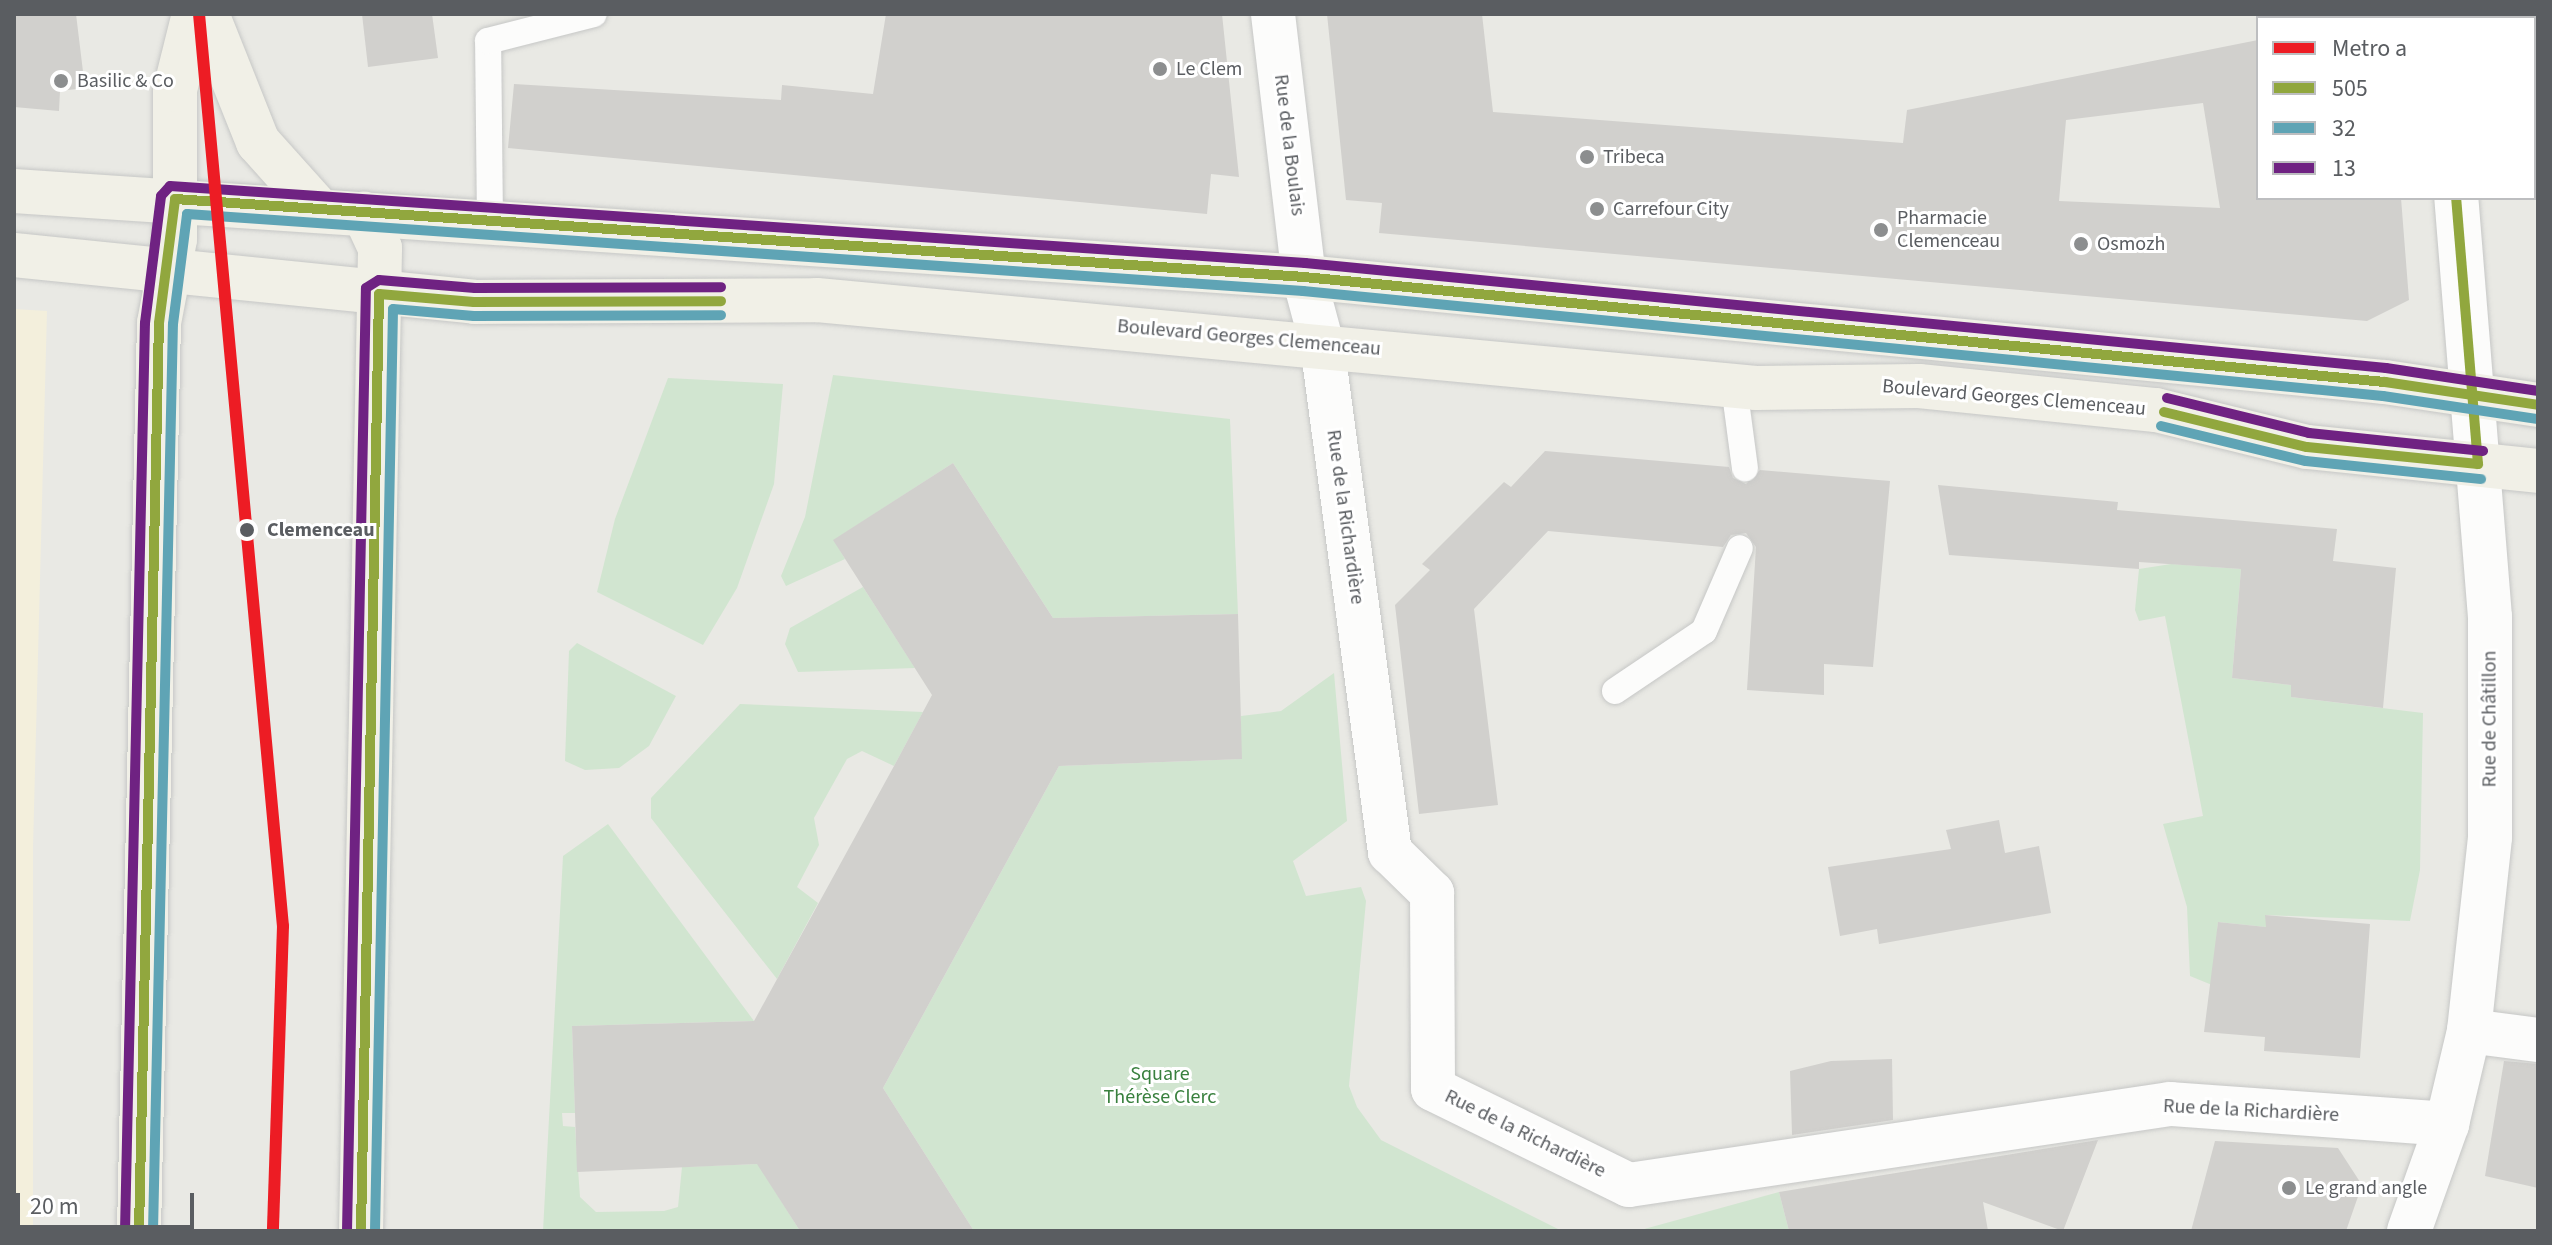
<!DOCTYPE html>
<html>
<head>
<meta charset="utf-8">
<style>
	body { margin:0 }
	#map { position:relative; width:2552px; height:1245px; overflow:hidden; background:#e9e9e4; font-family:"Source Sans 3",sans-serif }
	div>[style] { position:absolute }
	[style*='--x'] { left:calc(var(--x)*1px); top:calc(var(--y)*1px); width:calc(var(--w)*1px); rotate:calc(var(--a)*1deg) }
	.commercial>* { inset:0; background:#f3efdc }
	.green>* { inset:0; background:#d1e5d0 }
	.building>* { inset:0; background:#d1d0cd }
	.roads { filter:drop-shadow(0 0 2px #c6c7c6) drop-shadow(0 0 2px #c6c7c6) }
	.service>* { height:26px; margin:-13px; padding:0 13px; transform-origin:13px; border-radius:13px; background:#fcfcfb }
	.minor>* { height:44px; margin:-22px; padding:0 22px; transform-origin:22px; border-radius:22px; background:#fcfcfb }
	.tertiary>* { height:44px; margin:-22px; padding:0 22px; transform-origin:22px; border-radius:22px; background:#fcfcfb }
	.primary>* { height:44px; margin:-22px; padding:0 22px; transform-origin:22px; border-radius:22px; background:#f1f0e7 }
	.bus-1>* { height:10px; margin:-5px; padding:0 5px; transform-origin:5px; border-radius:5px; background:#91a73e }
	.bus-2>* { height:10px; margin:-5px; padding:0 5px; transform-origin:5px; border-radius:5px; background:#5fa4b5 }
	.bus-3>* { height:10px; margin:-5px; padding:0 5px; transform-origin:5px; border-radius:5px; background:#6f2282 }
	.metro-1>* { height:12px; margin:-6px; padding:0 6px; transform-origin:6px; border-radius:6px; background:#ed1c24 }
	.dots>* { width:22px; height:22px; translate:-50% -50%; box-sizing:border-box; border:4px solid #fff; border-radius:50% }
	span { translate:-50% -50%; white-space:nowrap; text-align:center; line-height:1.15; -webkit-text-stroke:6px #fff; paint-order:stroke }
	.poi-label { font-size:20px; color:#5a5d61 }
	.left { translate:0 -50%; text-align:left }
	.street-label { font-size:20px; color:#5a5d61 }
	.stop-label { font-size:20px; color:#5a5d61; font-weight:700 }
	.park-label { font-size:20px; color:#39803e }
	.frame { position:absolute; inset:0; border:16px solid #5a5d61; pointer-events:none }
	.legend { position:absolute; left:2256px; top:16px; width:280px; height:184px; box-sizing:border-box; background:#fff; border:2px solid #bdbec0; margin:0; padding:10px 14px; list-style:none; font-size:24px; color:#5a5d61 }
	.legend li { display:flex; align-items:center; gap:16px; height:40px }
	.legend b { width:40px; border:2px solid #bdbec0 }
	.scale { position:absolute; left:16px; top:1193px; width:178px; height:36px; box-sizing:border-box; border:4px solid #5a5d61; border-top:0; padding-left:10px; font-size:24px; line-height:28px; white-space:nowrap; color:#5a5d61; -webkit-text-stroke:6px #fff; paint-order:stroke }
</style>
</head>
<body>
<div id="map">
	<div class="commercial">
		<div style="clip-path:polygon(14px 309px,47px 311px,33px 847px,33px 1231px,14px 1231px)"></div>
	</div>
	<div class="green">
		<div style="clip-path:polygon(833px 375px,1230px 419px,1238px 614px,1053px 618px,953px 463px,834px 540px,845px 559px,786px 586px,781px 576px,805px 517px)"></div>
		<div style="clip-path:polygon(668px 378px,783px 384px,774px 484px,737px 588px,703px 645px,597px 592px,615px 519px)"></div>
		<div style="clip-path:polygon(2171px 564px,2241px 569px,2232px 678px,2291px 685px,2291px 697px,2423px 713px,2420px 870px,2410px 921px,2266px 915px,2266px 927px,2218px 922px,2212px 985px,2190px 976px,2187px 907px,2163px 824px,2203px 816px,2165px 616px,2139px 621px,2135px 610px,2139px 569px)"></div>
		<div style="clip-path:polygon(863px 587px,915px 668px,798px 672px,785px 644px,790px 628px)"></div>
		<div style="clip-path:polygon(577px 643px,676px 696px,649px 746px,619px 768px,585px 770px,565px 761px,569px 651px)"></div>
		<div style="clip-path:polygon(1334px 673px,1347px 821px,1293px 861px,1306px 896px,1361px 887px,1366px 901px,1349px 1086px,1357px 1107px,1381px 1140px,1562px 1231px,974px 1231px,883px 1088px,1059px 766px,1241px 759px,1241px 716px,1281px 711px)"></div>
		<div style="clip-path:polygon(740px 704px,923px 712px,894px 766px,862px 751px,847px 759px,814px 818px,819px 845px,797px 887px,818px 903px,777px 979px,651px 818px,651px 798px)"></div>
		<div style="clip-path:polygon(608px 824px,754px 1021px,572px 1026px,575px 1113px,562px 1113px,563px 1126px,575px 1127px,580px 1197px,596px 1212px,664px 1211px,678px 1207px,682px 1167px,758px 1164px,800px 1231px,543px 1231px,563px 856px)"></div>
		<div style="clip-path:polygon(1779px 1192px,1789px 1231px,1637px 1231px)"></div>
	</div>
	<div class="building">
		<div style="clip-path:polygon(14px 14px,76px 14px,85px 88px,60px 91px,59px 111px,14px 107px)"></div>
		<div style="clip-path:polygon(362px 14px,432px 14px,438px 58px,368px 67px)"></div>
		<div style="clip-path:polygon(886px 14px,1222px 14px,1239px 177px,1211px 174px,1207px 214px,508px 148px,514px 84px,781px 100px,782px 85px,873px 94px)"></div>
		<div style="clip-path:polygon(evenodd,1327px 14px,1482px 14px,1493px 112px,1903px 143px,1907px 110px,2258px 40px,2258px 198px,2401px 198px,2409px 300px,2367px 321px,1379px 233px,1382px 203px,1346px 200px,1327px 14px,2203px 103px,2220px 208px,2059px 201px,2066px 120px,2203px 103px)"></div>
		<div style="clip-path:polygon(1545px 451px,1729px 467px,1733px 478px,1746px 484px,1760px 470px,1890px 481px,1873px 667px,1824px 664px,1824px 695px,1747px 690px,1756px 547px,1746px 533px,1731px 535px,1723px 547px,1548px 531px,1474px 609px,1498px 805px,1419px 814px,1395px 605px,1430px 570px,1422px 564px,1504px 482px,1511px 487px)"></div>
		<div style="clip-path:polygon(953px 463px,1053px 618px,1238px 614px,1242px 759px,1059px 766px,883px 1088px,974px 1231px,800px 1231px,757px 1164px,577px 1172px,572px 1026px,754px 1021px,894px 766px,932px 695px,833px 540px)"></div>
		<div style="clip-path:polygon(1938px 485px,2118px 502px,2117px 510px,2337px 529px,2333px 561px,2396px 568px,2383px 708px,2291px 697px,2291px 685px,2232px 678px,2241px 569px,2139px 562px,2139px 569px,1949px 555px)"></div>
		<div style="clip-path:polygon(1999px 820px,2005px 853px,2039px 846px,2051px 913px,1879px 944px,1877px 929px,1840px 936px,1828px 867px,1951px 849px,1946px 830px)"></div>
		<div style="clip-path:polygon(2265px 915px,2370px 924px,2360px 1058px,2264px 1051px,2265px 1037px,2204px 1032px,2218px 922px,2266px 927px)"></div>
		<div style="clip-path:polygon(1892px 1059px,1893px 1120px,1792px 1135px,1790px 1071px,1831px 1061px)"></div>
		<div style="clip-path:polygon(2504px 1061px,2538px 1064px,2538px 1188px,2485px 1176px)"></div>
		<div style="clip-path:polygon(2098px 1140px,2063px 1231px,1983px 1202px,1988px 1231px,1789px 1231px,1779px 1192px)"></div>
		<div style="clip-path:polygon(2215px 1141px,2338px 1148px,2362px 1185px,2346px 1231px,2191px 1231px)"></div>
	</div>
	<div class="roads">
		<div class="service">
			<div style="--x:490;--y:223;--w:182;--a:-90.6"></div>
			<div style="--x:488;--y:41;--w:109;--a:-14.3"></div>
			<div style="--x:1734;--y:386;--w:83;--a:82.4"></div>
			<div style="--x:1615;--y:691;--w:107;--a:-34"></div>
			<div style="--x:1704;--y:631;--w:90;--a:-66.6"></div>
		</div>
		<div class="minor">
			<div style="--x:1273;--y:14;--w:265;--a:83.3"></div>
			<div style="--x:1304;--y:277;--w:69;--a:75"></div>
			<div style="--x:1322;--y:344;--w:513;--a:82.38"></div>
			<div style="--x:1390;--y:852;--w:59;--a:44.3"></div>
			<div style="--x:1432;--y:893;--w:196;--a:89.7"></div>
			<div style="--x:1433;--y:1089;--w:218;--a:26.1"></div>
			<div style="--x:1629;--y:1185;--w:547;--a:-8.52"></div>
			<div style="--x:2170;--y:1104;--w:278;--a:4.1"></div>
			<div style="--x:2469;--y:1031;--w:70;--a:7.4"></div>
		</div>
		<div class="tertiary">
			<div style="--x:2443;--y:14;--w:4;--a:90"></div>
			<div style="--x:2409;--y:1231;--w:114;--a:-70.4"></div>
			<div style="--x:2447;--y:1124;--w:96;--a:-76.7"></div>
			<div style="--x:2469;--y:1031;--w:195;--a:-83.8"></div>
			<div style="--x:2490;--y:837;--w:220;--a:-90"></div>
			<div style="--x:2490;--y:617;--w:420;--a:-94.6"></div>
		</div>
		<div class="primary">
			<div style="--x:207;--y:14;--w:138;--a:68.3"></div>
			<div style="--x:258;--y:142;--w:91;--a:48.1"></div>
			<div style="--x:14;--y:191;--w:1293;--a:3.81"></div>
			<div style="--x:1304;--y:277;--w:1086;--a:5.55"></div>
			<div style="--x:2385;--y:382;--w:155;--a:8.5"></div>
			<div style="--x:14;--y:255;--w:462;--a:5.8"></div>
			<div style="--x:474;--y:302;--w:343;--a:-0.3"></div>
			<div style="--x:817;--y:300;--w:943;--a:5.35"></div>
			<div style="--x:1756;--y:388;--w:163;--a:-0.7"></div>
			<div style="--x:1919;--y:386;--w:238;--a:5.8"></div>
			<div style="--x:2156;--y:410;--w:155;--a:13.8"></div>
			<div style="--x:2307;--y:447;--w:232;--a:5.9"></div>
			<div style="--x:139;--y:1231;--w:908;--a:-88.74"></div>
			<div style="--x:159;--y:323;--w:86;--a:-79.2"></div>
			<div style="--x:175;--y:239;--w:149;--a:-90"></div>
			<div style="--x:175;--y:90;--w:78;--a:-76"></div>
			<div style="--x:361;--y:1231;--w:983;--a:-88.89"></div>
			<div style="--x:380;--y:248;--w:38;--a:-115"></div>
		</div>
	</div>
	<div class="bus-1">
		<div style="--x:2164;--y:412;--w:147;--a:13.8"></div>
		<div style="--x:2307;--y:447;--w:172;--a:5.7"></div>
		<div style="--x:2478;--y:464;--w:267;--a:-94.7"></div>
		<div style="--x:139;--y:1231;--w:908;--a:-88.74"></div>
		<div style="--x:159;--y:323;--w:125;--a:-82.6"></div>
		<div style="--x:175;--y:199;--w:1132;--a:3.95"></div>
		<div style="--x:1304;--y:277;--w:1086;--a:5.55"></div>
		<div style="--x:2385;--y:382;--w:155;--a:8.5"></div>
		<div style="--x:361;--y:1231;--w:937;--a:-88.9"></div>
		<div style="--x:379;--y:294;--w:95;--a:4.8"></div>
		<div style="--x:474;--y:302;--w:247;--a:-0.2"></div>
	</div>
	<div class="bus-2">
		<div style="--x:2161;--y:426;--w:149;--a:13.6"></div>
		<div style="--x:2306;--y:461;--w:176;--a:5.9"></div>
		<div style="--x:153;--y:1231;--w:907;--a:-88.74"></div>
		<div style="--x:173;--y:324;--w:111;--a:-82.7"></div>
		<div style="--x:187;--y:214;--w:1119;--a:3.95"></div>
		<div style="--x:1303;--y:291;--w:1085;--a:5.55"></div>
		<div style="--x:2383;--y:396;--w:155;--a:8.5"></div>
		<div style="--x:375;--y:1231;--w:922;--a:-88.88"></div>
		<div style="--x:393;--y:309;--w:81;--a:4.9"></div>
		<div style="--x:474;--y:316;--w:247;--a:-0.2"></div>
	</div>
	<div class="bus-3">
		<div style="--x:2167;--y:398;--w:146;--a:13.8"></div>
		<div style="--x:2309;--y:433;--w:175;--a:5.9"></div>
		<div style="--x:125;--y:1231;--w:908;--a:-88.74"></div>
		<div style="--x:145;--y:323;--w:128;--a:-82.8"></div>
		<div style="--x:161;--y:196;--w:13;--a:-48"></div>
		<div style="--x:170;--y:186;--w:1138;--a:3.88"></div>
		<div style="--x:1305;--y:263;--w:1086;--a:5.55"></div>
		<div style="--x:2386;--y:368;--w:154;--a:8.6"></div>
		<div style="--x:347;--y:1231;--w:943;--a:-88.85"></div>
		<div style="--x:366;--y:288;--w:15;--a:-32"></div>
		<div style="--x:379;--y:280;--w:96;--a:4.8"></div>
		<div style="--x:475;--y:288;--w:246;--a:-0.2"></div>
	</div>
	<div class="metro-1">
		<div style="--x:199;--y:14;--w:916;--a:84.74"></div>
		<div style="--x:283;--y:926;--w:305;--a:91.9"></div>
	</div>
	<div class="dots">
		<div style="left:1160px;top:69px;background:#8c8e8f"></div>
		<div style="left:61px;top:81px;background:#8c8e8f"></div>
		<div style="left:1587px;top:157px;background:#8c8e8f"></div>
		<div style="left:1597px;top:209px;background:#8c8e8f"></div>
		<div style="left:1881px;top:230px;background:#8c8e8f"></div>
		<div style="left:2081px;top:244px;background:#8c8e8f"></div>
		<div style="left:247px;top:530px;background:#5a5d61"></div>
		<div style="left:2289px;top:1188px;background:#8c8e8f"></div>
	</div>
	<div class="poi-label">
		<span class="left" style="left:1176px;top:69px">Le Clem</span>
		<span class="left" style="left:77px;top:81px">Basilic &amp; Co</span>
		<span class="left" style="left:1603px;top:157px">Tribeca</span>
		<span class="left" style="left:1613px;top:209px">Carrefour City</span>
		<span class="left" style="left:1897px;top:230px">Pharmacie<br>Clemenceau</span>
		<span class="left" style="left:2097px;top:244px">Osmozh</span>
		<span class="left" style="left:2305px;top:1188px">Le grand angle</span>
	</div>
	<div class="street-label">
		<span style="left:1289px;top:145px;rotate:83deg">Rue de la Boulais</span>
		<span style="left:1249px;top:338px;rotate:5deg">Boulevard Georges Clemenceau</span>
		<span style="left:2014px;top:398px;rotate:5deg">Boulevard Georges Clemenceau</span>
		<span style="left:1345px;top:517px;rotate:82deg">Rue de la Richardière</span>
		<span style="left:2490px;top:719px;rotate:-90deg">Rue de Châtillon</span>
		<span style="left:2251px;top:1111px;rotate:3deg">Rue de la Richardière</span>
		<span style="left:1525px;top:1134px;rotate:26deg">Rue de la Richardière</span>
	</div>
	<div class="stop-label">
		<span class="left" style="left:267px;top:530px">Clemenceau</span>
	</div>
	<div class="park-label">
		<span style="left:1160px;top:1086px">Square<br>Thérèse Clerc</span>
	</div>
	<div class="frame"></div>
	<ul class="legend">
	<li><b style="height:10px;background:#ed1c24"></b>Metro a</li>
	<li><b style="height:10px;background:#91a73e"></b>505</li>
	<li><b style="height:10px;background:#5fa4b5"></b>32</li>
	<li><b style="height:10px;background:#6f2282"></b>13</li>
	</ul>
	<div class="scale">20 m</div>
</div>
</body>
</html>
